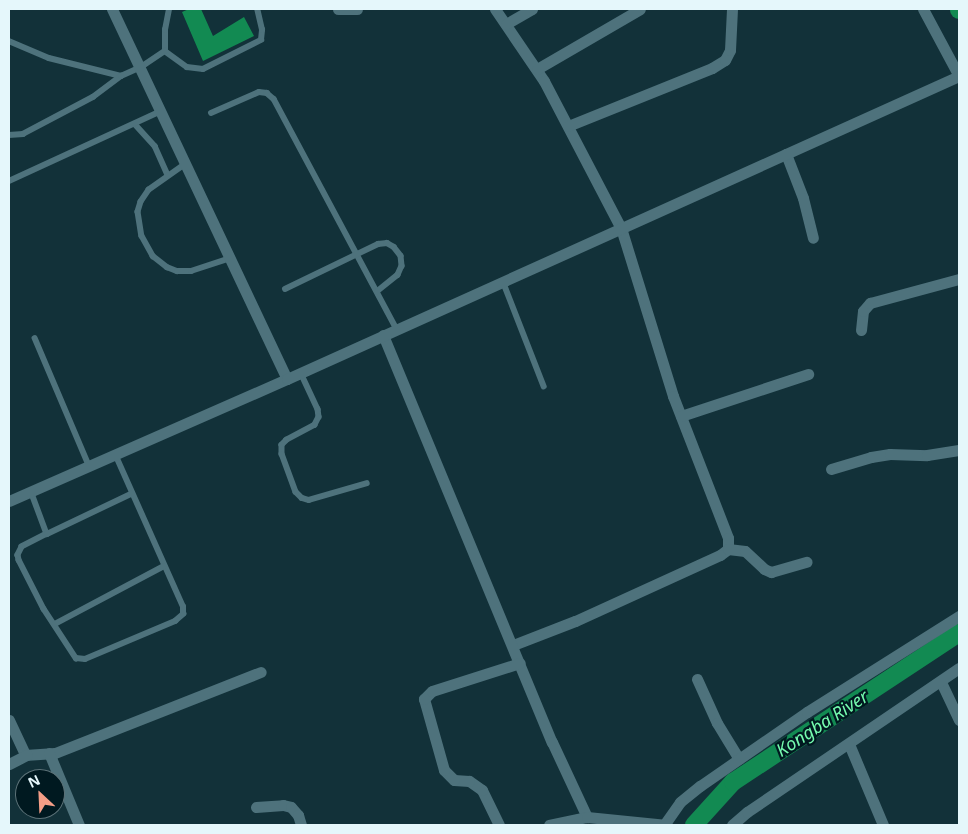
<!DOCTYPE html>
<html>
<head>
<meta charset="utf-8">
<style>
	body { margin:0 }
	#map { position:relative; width:968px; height:834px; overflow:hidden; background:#123139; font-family:"Noto Sans",sans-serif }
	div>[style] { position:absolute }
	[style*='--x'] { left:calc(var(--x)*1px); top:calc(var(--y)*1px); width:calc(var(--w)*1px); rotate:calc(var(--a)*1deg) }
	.water>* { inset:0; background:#128a52 }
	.river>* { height:18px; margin:-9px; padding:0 9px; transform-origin:9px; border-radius:9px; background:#128a52 }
	.service>* { height:5.5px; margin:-2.75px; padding:0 2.75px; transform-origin:2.75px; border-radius:2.75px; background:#4e727c }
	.minor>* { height:11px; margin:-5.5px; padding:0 5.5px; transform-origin:5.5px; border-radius:5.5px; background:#4e727c }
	span { translate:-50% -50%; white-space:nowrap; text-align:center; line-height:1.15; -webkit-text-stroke:4.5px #001920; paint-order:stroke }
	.water-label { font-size:18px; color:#74faae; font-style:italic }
	.frame { position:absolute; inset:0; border:10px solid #e5f7fb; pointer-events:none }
	.north { position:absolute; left:15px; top:769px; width:50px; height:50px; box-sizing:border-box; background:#001920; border:1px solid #5c7278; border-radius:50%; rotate:335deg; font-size:14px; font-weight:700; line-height:20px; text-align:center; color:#e5f7fb }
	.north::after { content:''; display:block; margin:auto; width:18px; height:22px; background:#f49e87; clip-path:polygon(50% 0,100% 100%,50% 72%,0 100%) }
</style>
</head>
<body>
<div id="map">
	<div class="water">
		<div style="clip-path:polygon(189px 9px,201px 9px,213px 36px,244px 17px,254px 36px,203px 61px,182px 12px)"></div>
	</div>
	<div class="river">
		<div style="--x:959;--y:9;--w:1;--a:90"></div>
		<div style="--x:694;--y:825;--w:58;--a:-47.8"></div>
		<div style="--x:733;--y:782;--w:271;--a:-33.4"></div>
	</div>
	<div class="service">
		<div style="--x:9;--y:41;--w:43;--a:23"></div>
		<div style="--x:49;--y:58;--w:74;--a:14"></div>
		<div style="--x:165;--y:51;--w:27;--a:36"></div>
		<div style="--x:187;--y:67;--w:16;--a:7"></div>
		<div style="--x:203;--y:69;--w:65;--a:-26.6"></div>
		<div style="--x:261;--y:40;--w:10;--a:-84"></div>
		<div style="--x:262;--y:30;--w:22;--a:-103"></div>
		<div style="--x:165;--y:51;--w:21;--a:-90"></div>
		<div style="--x:165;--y:30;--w:21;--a:-79"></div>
		<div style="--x:211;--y:113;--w:52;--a:-23.6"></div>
		<div style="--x:259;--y:92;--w:8;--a:7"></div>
		<div style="--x:267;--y:93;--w:9;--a:41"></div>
		<div style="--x:274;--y:99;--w:261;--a:61.9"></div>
		<div style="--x:135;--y:124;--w:30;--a:48"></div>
		<div style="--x:155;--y:146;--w:32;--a:66"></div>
		<div style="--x:9;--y:135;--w:14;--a:-4"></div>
		<div style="--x:23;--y:134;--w:79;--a:-27.9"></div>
		<div style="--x:93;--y:97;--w:35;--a:-37"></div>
		<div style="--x:121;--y:76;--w:22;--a:-24"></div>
		<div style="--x:141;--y:67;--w:29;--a:-34"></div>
		<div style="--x:186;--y:164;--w:45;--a:144.9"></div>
		<div style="--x:149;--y:190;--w:14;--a:124"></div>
		<div style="--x:141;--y:202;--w:10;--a:107"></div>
		<div style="--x:138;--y:212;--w:24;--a:81"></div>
		<div style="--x:142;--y:236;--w:23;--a:61"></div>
		<div style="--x:153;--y:256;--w:18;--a:38"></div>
		<div style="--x:167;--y:267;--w:11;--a:22"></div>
		<div style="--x:177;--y:271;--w:14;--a:0"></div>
		<div style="--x:191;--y:271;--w:40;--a:-18"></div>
		<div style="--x:9;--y:181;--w:167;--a:-24.7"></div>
		<div style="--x:503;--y:281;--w:113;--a:68.7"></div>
		<div style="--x:285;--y:289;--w:103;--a:-25.8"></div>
		<div style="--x:378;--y:244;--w:9;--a:-6"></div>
		<div style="--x:387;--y:243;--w:8;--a:30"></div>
		<div style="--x:394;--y:247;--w:11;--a:52"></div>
		<div style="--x:401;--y:256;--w:10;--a:84"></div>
		<div style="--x:402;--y:266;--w:10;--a:114"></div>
		<div style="--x:398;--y:275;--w:26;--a:141"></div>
		<div style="--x:35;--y:338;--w:138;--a:67"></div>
		<div style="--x:301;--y:373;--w:40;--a:65"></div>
		<div style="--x:318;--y:409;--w:8;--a:83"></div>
		<div style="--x:319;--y:417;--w:9;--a:117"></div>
		<div style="--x:315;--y:425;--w:32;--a:152"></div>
		<div style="--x:287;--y:440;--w:7;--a:135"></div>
		<div style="--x:282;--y:445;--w:9;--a:90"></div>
		<div style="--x:282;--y:454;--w:40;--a:69.8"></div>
		<div style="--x:296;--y:492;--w:8;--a:45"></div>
		<div style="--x:302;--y:498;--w:7;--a:16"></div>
		<div style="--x:309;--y:500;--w:60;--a:-16.3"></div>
		<div style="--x:31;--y:491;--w:46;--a:69.6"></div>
		<div style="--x:47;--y:534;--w:28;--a:153"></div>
		<div style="--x:22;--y:547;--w:9;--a:117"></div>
		<div style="--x:18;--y:555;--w:5;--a:79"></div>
		<div style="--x:19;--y:560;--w:55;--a:63"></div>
		<div style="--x:44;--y:609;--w:59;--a:56.9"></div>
		<div style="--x:76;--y:658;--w:9;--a:6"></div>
		<div style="--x:85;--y:659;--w:98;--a:-22.9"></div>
		<div style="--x:175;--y:621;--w:11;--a:-41"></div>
		<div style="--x:183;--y:614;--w:7;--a:-90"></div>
		<div style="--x:183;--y:607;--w:167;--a:-114"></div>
		<div style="--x:47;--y:534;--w:93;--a:-25.5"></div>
		<div style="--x:55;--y:624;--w:123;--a:-28"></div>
	</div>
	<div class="minor">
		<div style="--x:112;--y:9;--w:409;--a:64.7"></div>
		<div style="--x:338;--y:9;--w:19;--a:0"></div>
		<div style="--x:495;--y:9;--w:87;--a:55.8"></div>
		<div style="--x:544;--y:81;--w:166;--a:62.4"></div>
		<div style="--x:621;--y:228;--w:176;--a:72.8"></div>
		<div style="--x:673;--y:396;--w:152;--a:68.8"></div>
		<div style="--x:728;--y:538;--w:11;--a:90"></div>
		<div style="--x:728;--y:549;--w:10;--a:143"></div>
		<div style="--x:720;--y:555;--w:159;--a:155.5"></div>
		<div style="--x:575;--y:621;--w:66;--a:158.8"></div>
		<div style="--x:923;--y:9;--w:76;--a:61.8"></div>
		<div style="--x:506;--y:24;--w:30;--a:-30"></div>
		<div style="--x:537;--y:69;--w:119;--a:-30.2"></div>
		<div style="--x:568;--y:126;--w:155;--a:-21.9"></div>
		<div style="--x:712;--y:68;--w:15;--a:-32"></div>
		<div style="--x:725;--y:60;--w:11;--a:-63"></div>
		<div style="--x:730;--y:50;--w:41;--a:-87.2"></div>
		<div style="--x:786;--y:154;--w:47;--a:68.9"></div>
		<div style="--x:803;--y:198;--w:41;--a:76"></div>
		<div style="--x:861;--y:330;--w:19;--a:-84"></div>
		<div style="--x:863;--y:311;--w:11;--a:-49"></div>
		<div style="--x:870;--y:303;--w:92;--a:-15.1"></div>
		<div style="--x:383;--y:335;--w:441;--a:67.5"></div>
		<div style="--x:552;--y:742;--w:83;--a:65"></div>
		<div style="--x:681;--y:416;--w:134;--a:-18.3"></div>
		<div style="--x:831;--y:469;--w:42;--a:-16.7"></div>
		<div style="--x:871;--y:457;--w:19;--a:-9"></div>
		<div style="--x:890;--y:454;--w:37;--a:2"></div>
		<div style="--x:927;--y:455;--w:32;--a:-9"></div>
		<div style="--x:9;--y:501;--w:304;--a:-23.7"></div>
		<div style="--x:287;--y:379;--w:737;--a:-24.27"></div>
		<div style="--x:728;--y:549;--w:17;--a:7"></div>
		<div style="--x:745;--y:551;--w:26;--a:43"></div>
		<div style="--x:764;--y:569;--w:8;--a:23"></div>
		<div style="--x:771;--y:572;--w:37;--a:-16"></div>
		<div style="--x:697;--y:679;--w:48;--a:65.6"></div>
		<div style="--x:717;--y:723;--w:42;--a:58.6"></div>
		<div style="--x:941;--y:682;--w:42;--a:64.7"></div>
		<div style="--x:9;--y:720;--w:38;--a:65"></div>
		<div style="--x:25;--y:755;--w:30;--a:-4"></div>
		<div style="--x:55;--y:753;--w:221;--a:-21.5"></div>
		<div style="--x:849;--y:744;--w:88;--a:67.2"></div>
		<div style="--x:49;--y:753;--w:78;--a:67.4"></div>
		<div style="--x:9;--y:764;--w:20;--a:-27"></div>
		<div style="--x:256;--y:807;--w:27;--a:-4"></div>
		<div style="--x:283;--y:805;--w:8;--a:14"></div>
		<div style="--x:291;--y:807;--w:11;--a:49"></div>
		<div style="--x:298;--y:815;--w:10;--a:73"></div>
		<div style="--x:499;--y:825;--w:39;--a:-116"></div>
		<div style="--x:482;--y:790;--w:16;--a:-145"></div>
		<div style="--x:469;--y:781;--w:15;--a:-176"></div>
		<div style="--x:454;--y:780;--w:14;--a:-135"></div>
		<div style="--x:444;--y:770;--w:74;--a:-105.7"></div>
		<div style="--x:424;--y:699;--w:11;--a:-45"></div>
		<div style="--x:432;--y:691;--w:92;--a:-17.7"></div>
		<div style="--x:549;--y:825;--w:39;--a:-12"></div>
		<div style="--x:587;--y:817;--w:80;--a:5.7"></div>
		<div style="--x:664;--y:825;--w:28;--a:-55"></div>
		<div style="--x:680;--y:802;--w:26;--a:-39"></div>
		<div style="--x:700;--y:786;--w:130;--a:-34.7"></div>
		<div style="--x:807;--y:712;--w:180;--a:-32.3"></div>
		<div style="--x:732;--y:825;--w:20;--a:-41"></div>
		<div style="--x:747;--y:812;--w:256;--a:-34.2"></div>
	</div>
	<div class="water-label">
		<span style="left:822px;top:723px;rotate:-33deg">Kongba River</span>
	</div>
	<div class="frame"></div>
	<div class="north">N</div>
</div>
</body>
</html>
